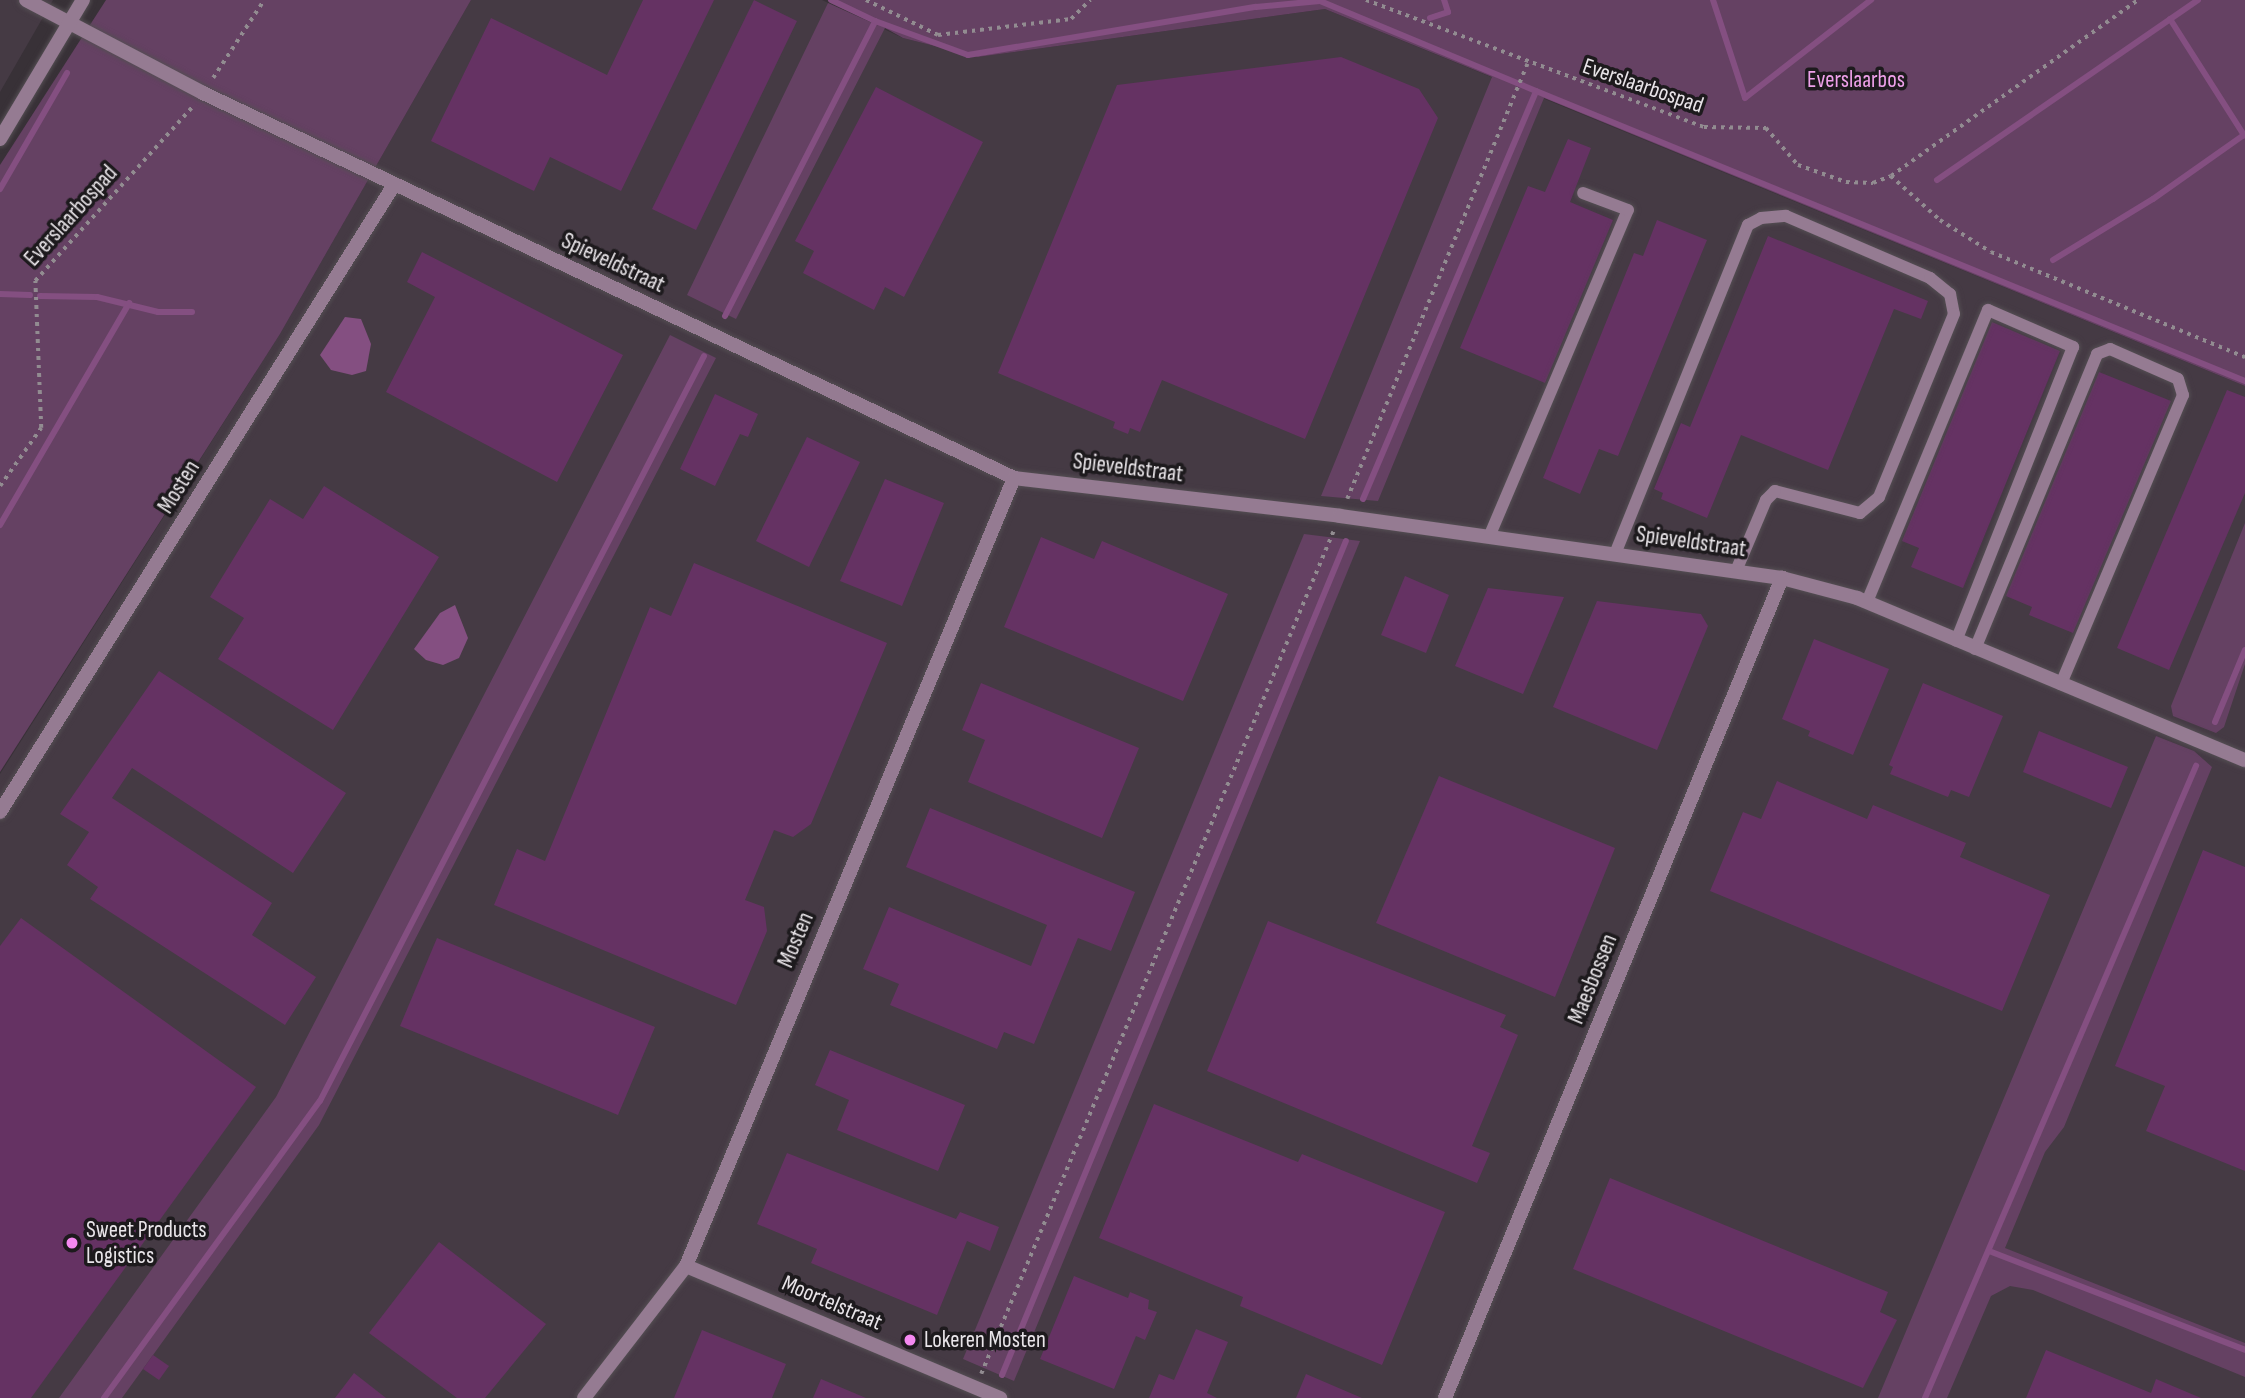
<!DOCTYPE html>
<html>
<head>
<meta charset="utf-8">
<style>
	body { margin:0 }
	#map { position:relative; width:2245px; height:1398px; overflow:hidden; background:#383137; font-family:"Sofia Sans Condensed",sans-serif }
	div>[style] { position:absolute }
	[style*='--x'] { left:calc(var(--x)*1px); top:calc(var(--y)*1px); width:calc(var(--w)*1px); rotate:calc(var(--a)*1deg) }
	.built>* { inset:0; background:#453a44 }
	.green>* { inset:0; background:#654163 }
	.water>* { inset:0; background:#844f81 }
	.stream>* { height:6px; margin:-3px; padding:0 3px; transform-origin:3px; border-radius:3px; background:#844f81 }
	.building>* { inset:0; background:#653263 }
	.path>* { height:3.5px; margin-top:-1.75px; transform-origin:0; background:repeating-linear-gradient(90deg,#928c91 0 3.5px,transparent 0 8.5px) }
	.roads { filter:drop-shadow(0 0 2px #544e53) drop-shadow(0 0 2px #544e53) }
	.service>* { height:12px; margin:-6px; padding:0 6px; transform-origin:6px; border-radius:6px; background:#957b92 }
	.minor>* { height:14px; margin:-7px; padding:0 7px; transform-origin:7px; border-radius:7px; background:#957b92 }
	.tertiary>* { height:14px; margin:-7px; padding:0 7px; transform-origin:7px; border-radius:7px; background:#957b92 }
	.dots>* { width:19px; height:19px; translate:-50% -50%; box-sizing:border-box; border:4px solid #1d1a1d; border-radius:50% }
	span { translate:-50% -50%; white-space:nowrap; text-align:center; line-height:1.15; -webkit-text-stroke:7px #1d1a1d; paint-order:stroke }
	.park-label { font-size:23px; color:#efa1ea }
	.street-label { font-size:23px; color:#e9e5e9 }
	.poi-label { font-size:23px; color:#e9e5e9 }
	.left { translate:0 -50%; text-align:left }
</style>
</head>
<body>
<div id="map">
	<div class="built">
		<div style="clip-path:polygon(0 0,53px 0,0 92px)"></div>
		<div style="clip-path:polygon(471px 0,822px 0,903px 38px,978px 57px,1325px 9px,2245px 386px,2245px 1398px,0 1398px,0 774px,280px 334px)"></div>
	</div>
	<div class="green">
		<div style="clip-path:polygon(106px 0,471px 0,280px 334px,0 772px,0 165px)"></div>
		<div style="clip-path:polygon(830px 0,2245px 0,2245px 386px,1544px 98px,1378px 501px,1321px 496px,1492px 77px,1325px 9px,978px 57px,903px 38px,885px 28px,736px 319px,687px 295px,828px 3px,879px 26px)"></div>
		<div style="clip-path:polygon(670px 335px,716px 358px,319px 1125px,122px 1398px,59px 1398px,276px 1097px)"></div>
		<div style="clip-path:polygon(2245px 523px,2245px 664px,2224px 727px,2216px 733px,2173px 716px,2171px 706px)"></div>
		<div style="clip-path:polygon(1304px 534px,1360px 541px,1014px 1381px,963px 1359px)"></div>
		<div style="clip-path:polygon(2156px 736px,2194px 751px,2212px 767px,2064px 1127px,2045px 1152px,2005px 1248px,2245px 1343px,2245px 1377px,2033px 1290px,2010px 1286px,1991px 1296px,1947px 1398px,1878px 1398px)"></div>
	</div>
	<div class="water">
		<div style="clip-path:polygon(345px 317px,361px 319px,371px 344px,366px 371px,352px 375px,331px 370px,320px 355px)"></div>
		<div style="clip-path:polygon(455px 605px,468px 638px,459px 658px,443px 665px,426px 660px,414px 649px,440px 613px)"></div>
	</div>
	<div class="stream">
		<div style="--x:831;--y:0;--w:49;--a:25.5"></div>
		<div style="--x:1713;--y:0;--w:103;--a:71.9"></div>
		<div style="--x:1745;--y:98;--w:160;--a:-37.9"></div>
		<div style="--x:1430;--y:18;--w:19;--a:-18"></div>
		<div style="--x:1448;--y:12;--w:13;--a:-108"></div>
		<div style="--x:2170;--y:19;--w:138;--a:57.5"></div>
		<div style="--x:1937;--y:180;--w:317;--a:-34.6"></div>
		<div style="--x:0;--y:189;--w:134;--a:-60"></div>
		<div style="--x:2053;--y:260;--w:117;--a:-31.4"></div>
		<div style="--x:2153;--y:199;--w:113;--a:-35.2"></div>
		<div style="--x:0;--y:294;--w:30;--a:2"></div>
		<div style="--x:40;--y:296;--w:57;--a:1"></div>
		<div style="--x:97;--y:297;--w:63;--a:13.8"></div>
		<div style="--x:158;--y:312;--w:34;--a:0"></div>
		<div style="--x:725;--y:316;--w:331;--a:-63"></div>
		<div style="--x:875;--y:21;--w:99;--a:20.1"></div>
		<div style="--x:968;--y:55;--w:292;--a:-9.5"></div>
		<div style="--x:1256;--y:7;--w:64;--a:-5.4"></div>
		<div style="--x:1320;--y:1;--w:234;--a:22.6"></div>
		<div style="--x:1363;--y:499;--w:443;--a:-67"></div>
		<div style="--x:1536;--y:91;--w:766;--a:22.25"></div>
		<div style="--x:0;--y:525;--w:257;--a:-59.8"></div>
		<div style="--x:2215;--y:722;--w:78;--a:-67.4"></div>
		<div style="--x:1989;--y:1251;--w:274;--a:21.1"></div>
		<div style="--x:1002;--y:1375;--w:902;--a:-67.59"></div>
		<div style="--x:104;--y:1398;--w:367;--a:-54"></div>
		<div style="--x:320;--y:1101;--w:838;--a:-62.73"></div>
		<div style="--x:1925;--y:1398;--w:688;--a:-66.79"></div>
	</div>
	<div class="building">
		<div style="clip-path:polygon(643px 0,714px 0,621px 191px,550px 157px,534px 191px,431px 141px,491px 18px,607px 75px)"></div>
		<div style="clip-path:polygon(754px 0,797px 21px,696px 230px,652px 209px)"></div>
		<div style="clip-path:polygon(1341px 57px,1419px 89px,1438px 118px,1305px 439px,1162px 380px,1140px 432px,1130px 428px,1128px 434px,1113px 428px,1115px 422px,998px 373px,1117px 85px)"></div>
		<div style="clip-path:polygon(876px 87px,983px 142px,904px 297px,885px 287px,874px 310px,803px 273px,814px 251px,795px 241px)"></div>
		<div style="clip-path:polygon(1568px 139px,1591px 148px,1570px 202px,1613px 220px,1545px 383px,1460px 348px,1528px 186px,1545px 192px)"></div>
		<div style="clip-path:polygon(1657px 220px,1707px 240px,1618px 456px,1599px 449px,1580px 494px,1543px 478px,1634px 253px,1643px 256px)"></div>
		<div style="clip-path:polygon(1768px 236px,1928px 301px,1921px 319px,1894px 309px,1828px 470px,1741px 435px,1707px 518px,1661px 499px,1663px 493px,1654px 489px,1681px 423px,1690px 427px)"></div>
		<div style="clip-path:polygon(422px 252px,623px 355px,557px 482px,386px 392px,435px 297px,407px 282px)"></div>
		<div style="clip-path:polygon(1992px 322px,2060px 351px,1963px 588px,1911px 567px,1919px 548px,1902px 541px)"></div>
		<div style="clip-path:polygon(2099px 372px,2171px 401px,2073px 633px,2029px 615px,2032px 607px,2006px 596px)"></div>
		<div style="clip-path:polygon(2227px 390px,2245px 397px,2245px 493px,2169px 670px,2117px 648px)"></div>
		<div style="clip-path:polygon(715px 394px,758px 414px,748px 437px,740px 434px,715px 486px,680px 469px)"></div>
		<div style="clip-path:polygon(807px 437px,860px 462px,809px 567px,756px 541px)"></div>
		<div style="clip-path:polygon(885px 479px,944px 503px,902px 606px,840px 581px)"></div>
		<div style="clip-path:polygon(324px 486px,439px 557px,333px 730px,218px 659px,244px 618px,210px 597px,270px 499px,303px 519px)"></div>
		<div style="clip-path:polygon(1041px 537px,1094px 559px,1102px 541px,1228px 594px,1183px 701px,1004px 627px)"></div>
		<div style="clip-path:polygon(694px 563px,887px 643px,811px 824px,793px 837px,774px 830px,745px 900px,764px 907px,767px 931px,736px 1005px,494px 905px,517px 849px,545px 861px,650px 607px,671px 616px)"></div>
		<div style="clip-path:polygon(1405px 576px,1449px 595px,1426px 653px,1381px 635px)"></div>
		<div style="clip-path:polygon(1488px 588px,1564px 597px,1523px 694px,1455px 666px)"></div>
		<div style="clip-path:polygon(1597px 601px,1701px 614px,1708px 626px,1657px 750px,1553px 707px)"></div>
		<div style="clip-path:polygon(1814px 639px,1889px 669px,1853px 755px,1808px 736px,1810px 731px,1782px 719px)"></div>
		<div style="clip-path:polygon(159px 671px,346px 793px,293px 873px,132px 768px,112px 798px,272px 903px,252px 935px,316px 977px,285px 1025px,90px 899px,98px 887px,67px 865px,89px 832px,60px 814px)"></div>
		<div style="clip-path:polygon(981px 683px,1139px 748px,1102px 838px,968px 782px,985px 740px,962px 730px)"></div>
		<div style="clip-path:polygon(1923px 683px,2003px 716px,1969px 797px,1951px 790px,1948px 797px,1890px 774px,1893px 767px,1889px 765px)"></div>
		<div style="clip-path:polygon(2039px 731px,2128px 767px,2111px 808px,2023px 772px)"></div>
		<div style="clip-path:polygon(1439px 776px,1615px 848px,1555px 997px,1376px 923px)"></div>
		<div style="clip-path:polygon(1777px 781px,1867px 819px,1873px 805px,1966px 843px,1960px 857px,2050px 895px,2002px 1011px,1710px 891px,1743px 812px,1761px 819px)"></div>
		<div style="clip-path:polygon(930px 808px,1135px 892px,1111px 951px,1078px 938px,1034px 1044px,1004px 1032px,997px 1049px,890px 1005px,899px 984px,863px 969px,889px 907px,1031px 966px,1047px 925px,906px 867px)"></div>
		<div style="clip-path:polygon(2203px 850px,2245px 867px,2245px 1171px,2146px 1131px,2165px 1086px,2115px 1066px)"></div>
		<div style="clip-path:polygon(21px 918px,256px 1087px,31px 1398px,0 1398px,0 946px)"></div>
		<div style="clip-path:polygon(1268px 921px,1506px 1015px,1500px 1027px,1518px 1035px,1472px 1146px,1490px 1153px,1477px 1183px,1207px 1071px)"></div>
		<div style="clip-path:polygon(437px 938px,655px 1027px,618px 1115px,400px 1026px)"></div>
		<div style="clip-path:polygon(830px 1050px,965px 1105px,938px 1171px,837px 1130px,849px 1100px,815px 1085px)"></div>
		<div style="clip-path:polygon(1154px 1104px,1298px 1162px,1302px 1154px,1445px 1212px,1382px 1365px,1240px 1306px,1243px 1297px,1099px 1238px)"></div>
		<div style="clip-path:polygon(787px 1153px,956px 1219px,960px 1212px,999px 1227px,990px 1251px,967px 1241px,937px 1315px,811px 1263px,817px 1249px,757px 1224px)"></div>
		<div style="clip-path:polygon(1610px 1178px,1888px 1292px,1880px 1312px,1897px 1320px,1863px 1388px,1573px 1269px)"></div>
		<div style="clip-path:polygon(439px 1242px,546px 1324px,485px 1398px,457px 1398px,369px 1333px)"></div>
		<div style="clip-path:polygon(1074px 1276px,1128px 1298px,1130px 1292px,1149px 1300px,1148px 1309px,1157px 1312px,1145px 1340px,1136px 1336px,1114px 1389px,1040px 1359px)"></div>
		<div style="clip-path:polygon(1196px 1329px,1228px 1342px,1207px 1393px,1217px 1398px,1149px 1398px,1159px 1374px,1174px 1380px)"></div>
		<div style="clip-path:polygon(702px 1330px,786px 1364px,772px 1398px,674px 1398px)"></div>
		<div style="clip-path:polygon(2046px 1350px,2151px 1393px,2156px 1379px,2201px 1398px,2026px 1398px)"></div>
		<div style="clip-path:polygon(153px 1355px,169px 1366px,159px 1380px,143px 1369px)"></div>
		<div style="clip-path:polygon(354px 1373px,386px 1398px,335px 1398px)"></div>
		<div style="clip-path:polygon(1306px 1374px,1362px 1398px,1296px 1398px)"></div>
		<div style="clip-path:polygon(821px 1379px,866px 1398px,813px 1398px)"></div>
	</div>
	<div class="path">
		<div style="--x:866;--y:0;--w:80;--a:25.9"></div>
		<div style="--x:938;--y:35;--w:134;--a:-6.9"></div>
		<div style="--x:1071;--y:19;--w:27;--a:-45"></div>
		<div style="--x:1366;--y:0;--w:361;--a:20.6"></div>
		<div style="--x:1704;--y:127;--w:62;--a:0.9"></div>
		<div style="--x:1766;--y:128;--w:49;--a:49.1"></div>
		<div style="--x:1798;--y:165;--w:51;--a:19.5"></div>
		<div style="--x:1846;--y:182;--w:27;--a:2"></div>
		<div style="--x:1873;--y:183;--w:19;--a:-21"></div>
		<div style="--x:1891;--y:176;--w:303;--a:-35.5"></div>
		<div style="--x:213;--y:78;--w:93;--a:-56.8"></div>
		<div style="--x:1891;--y:176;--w:66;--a:41.9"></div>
		<div style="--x:1940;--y:220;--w:60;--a:32.1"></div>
		<div style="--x:1991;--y:252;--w:275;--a:22.5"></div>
		<div style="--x:0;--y:486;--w:71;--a:-54.7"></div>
		<div style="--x:41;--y:428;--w:147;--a:-92.3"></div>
		<div style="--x:35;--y:281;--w:234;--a:-47.9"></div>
		<div style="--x:1347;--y:499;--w:471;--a:-67.5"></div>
		<div style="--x:981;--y:1374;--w:913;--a:-67.31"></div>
	</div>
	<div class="roads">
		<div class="service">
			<div style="--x:1489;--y:537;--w:355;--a:-67"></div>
			<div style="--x:1628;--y:210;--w:48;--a:-159.3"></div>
			<div style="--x:1615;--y:554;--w:355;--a:-68"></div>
			<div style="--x:1748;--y:225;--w:15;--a:-28"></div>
			<div style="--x:1761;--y:218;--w:25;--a:-5"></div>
			<div style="--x:1786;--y:216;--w:157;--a:23.3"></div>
			<div style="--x:1930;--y:278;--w:26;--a:39"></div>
			<div style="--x:1950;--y:294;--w:20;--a:79"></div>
			<div style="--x:1954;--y:314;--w:198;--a:112.3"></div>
			<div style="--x:1879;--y:497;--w:25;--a:140"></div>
			<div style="--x:1860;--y:513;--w:88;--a:-165.5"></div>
			<div style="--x:1775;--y:491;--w:13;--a:135"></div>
			<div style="--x:1766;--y:500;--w:77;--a:112.9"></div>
			<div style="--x:1867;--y:602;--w:316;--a:-67.5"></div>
			<div style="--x:1988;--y:310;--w:93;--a:23.5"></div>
			<div style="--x:2073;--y:347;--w:316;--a:111.7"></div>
			<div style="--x:1975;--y:649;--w:319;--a:-67.5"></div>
			<div style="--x:2097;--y:354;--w:14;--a:-21"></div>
			<div style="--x:2110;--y:349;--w:74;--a:23.8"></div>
			<div style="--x:2178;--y:379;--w:17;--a:73"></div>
			<div style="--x:2183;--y:395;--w:314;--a:112.9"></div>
		</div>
		<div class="minor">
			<div style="--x:26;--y:0;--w:200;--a:27.7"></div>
			<div style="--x:203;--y:93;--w:898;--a:25.39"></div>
			<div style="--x:1014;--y:478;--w:328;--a:6.6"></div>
			<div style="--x:1340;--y:516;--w:446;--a:8"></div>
			<div style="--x:1782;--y:578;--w:78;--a:14.9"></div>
			<div style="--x:1857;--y:598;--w:420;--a:22.7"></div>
			<div style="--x:0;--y:812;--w:741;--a:-57.86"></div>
			<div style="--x:686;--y:1266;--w:341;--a:22.8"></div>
			<div style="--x:584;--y:1398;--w:167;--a:-52.3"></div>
			<div style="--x:686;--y:1266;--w:854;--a:-67.4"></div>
			<div style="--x:1445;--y:1398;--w:887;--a:-67.66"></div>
		</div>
		<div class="tertiary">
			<div style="--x:0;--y:139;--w:162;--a:-59.2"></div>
		</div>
	</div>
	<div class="dots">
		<div style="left:72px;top:1243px;background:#f489f0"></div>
		<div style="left:910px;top:1340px;background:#f489f0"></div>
	</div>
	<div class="park-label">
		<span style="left:1856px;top:80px">Everslaarbos</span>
	</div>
	<div class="street-label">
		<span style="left:1643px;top:86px;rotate:19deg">Everslaarbospad</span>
		<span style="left:71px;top:216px;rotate:-48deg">Everslaarbospad</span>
		<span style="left:613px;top:263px;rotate:25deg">Spieveldstraat</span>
		<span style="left:1128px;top:468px;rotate:7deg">Spieveldstraat</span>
		<span style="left:179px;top:487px;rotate:-58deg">Mosten</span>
		<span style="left:1691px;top:542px;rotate:8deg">Spieveldstraat</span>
		<span style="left:796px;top:940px;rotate:-67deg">Mosten</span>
		<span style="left:1593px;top:979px;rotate:-68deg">Maesbossen</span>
		<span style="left:832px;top:1303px;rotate:23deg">Moortelstraat</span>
	</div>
	<div class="poi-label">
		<span class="left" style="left:86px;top:1243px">Sweet Products<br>Logistics</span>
		<span class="left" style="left:924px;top:1340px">Lokeren Mosten</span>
	</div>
</div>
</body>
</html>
